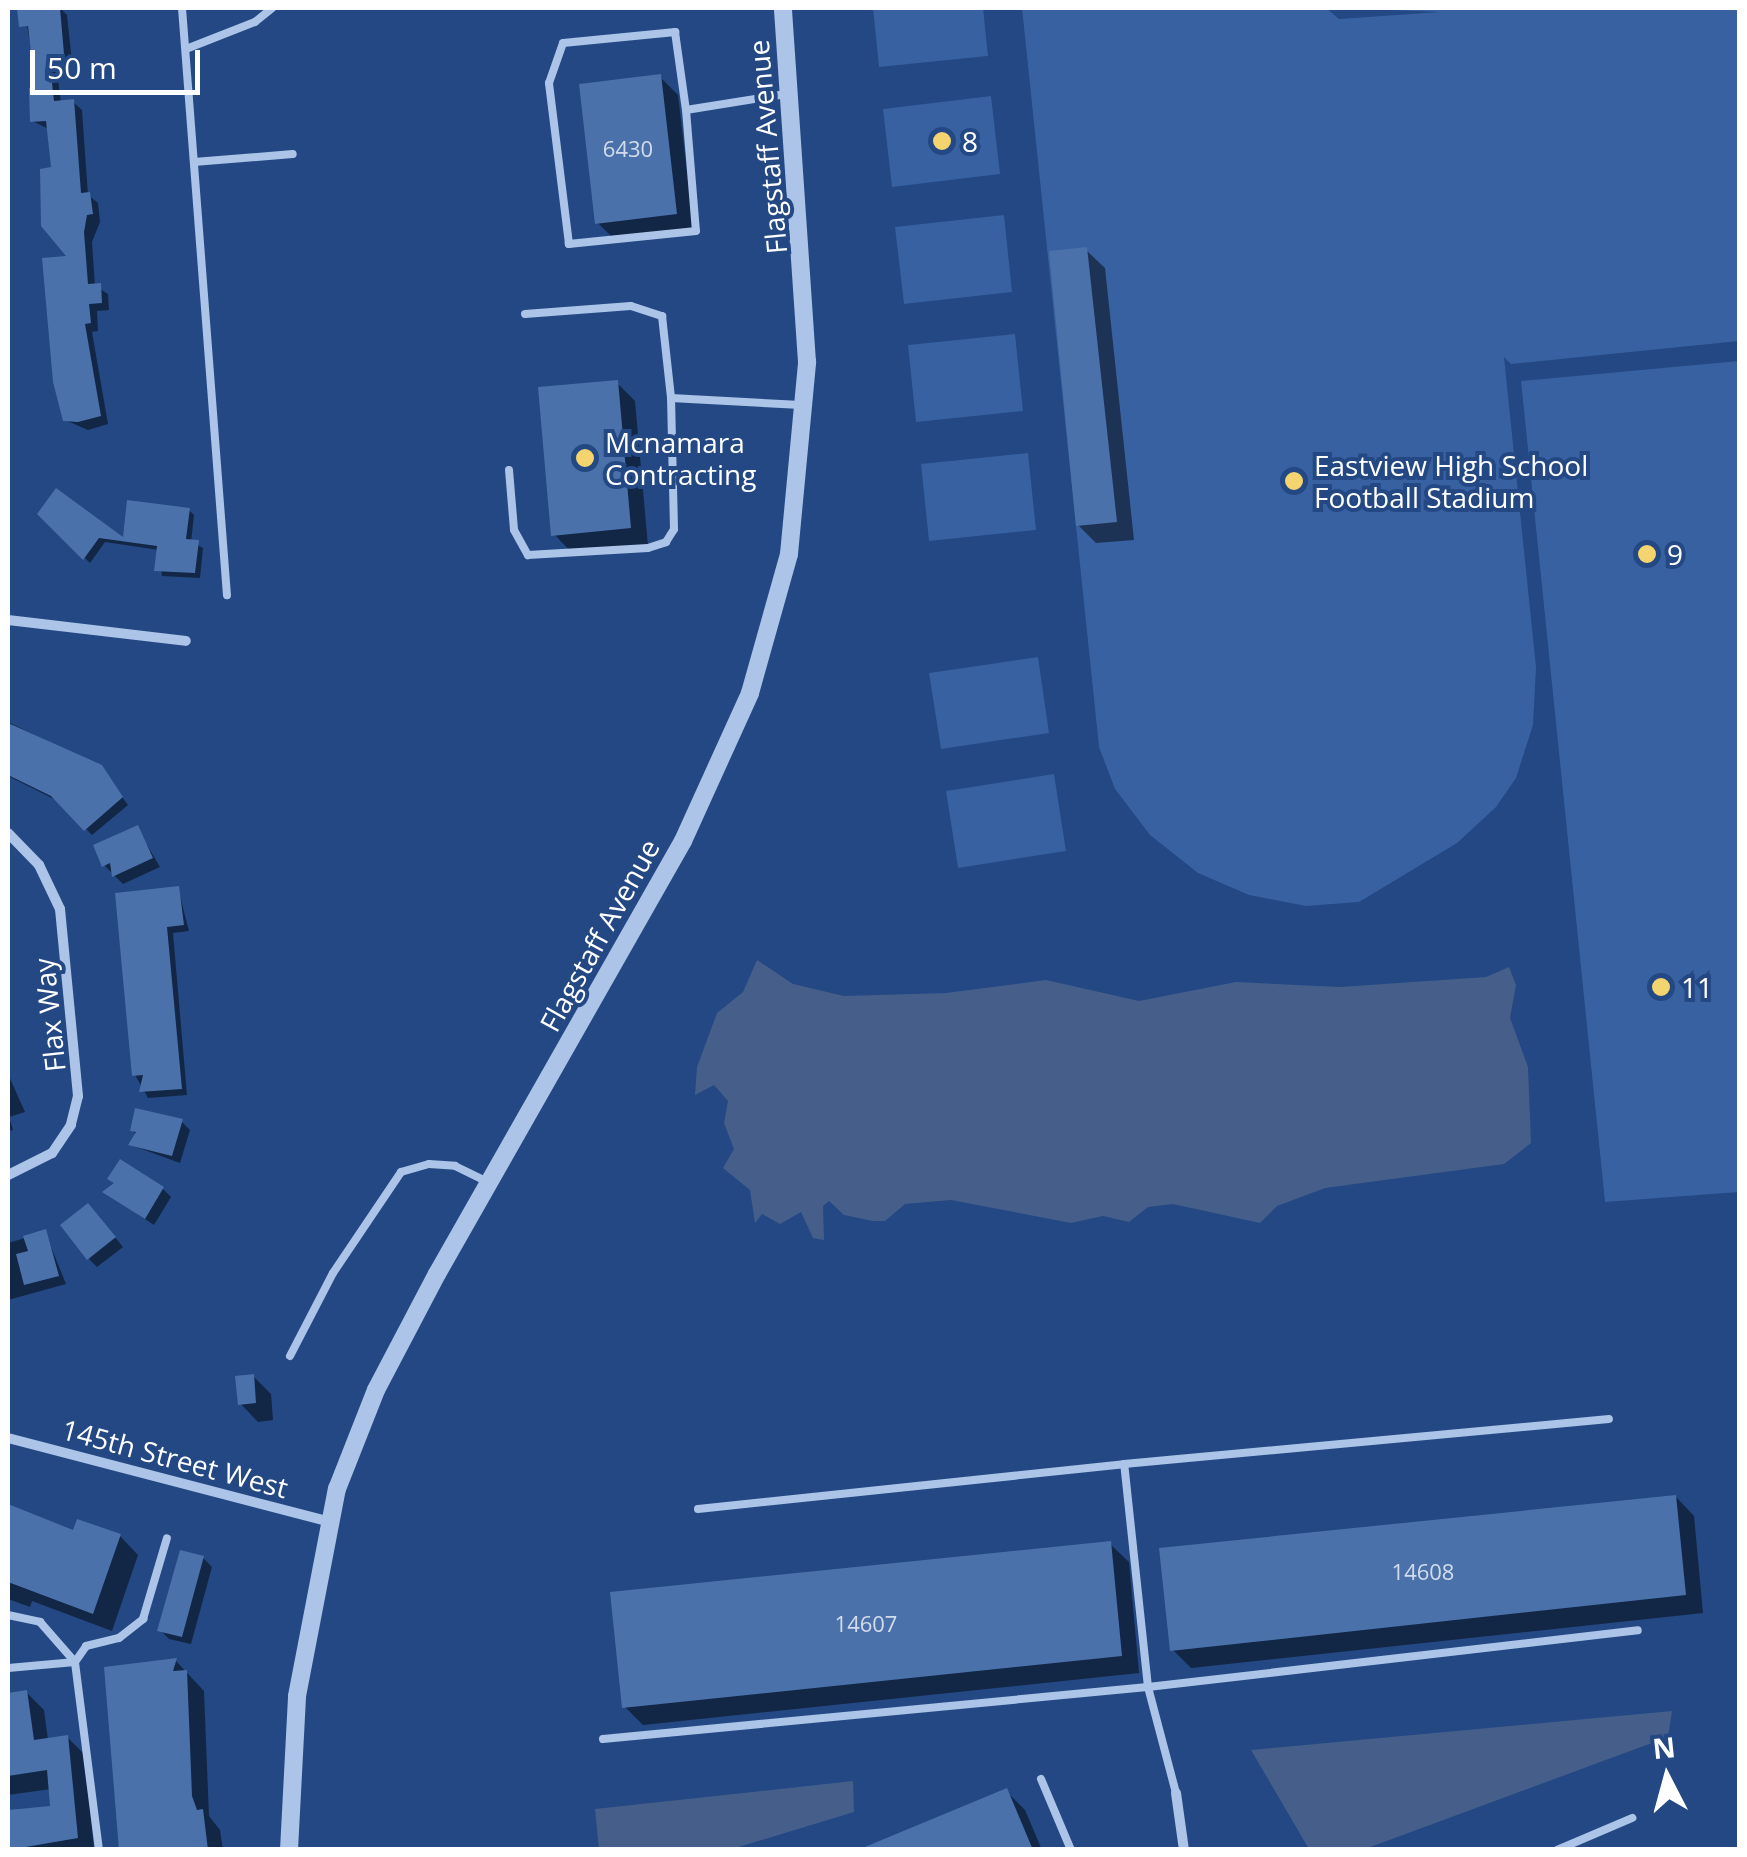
<!DOCTYPE html>
<html>
<head>
<meta charset="utf-8">
<style>
	body { margin:0 }
	#map { position:relative; width:1747px; height:1857px; overflow:hidden; background:#234883; font-family:"Open Sans",sans-serif }
	div>[style] { position:absolute }
	[style*='--x'] { left:calc(var(--x)*1px); top:calc(var(--y)*1px); width:calc(var(--w)*1px); rotate:calc(var(--a)*1deg) }
	.green>* { inset:0; background:#3761a0 }
	.water>* { inset:0; background:#455f8a }
	.shadow>* { inset:0; background:#0007 }
	.building>* { inset:0; background:#4b71ab }
	.service>* { height:8px; margin:-4px; padding:0 4px; transform-origin:4px; border-radius:4px; background:#abc4e8 }
	.minor>* { height:10px; margin:-5px; padding:0 5px; transform-origin:5px; border-radius:5px; background:#abc4e8 }
	.tertiary>* { height:18px; margin:-9px; padding:0 9px; transform-origin:9px; border-radius:9px; background:#abc4e8 }
	.dots>* { width:28px; height:28px; translate:-50% -50%; box-sizing:border-box; border:5px solid #234883; border-radius:50% }
	span { translate:-50% -50%; white-space:nowrap; text-align:center; line-height:1.15; -webkit-text-stroke:8px #234883; paint-order:stroke }
	.number-label { font-size:22px; color:#d2dcea }
	.number-label span { -webkit-text-stroke-width:0 }
	.poi-label { font-size:28px; color:#fff }
	.left { translate:0 -50%; text-align:left }
	.street-label { font-size:28px; color:#fff }
	.frame { position:absolute; inset:0; border:10px solid #fff; pointer-events:none }
	.north { position:absolute; left:1617px; top:1727px; width:100px; height:100px; -webkit-text-stroke:8px #234883; paint-order:stroke; rotate:354deg; font-size:28px; font-weight:700; line-height:40px; text-align:center; color:#fff }
	.north::after { content:''; display:block; margin:auto; width:35px; height:45px; background:#fff; clip-path:polygon(50% 0,100% 100%,50% 72%,0 100%) }
	.scale { position:absolute; left:30px; top:50px; width:170px; height:45px; box-sizing:border-box; border:5px solid #fff; border-top:0; padding-left:12px; font-size:30px; line-height:35px; white-space:nowrap; color:#fff; -webkit-text-stroke:8px #234883; paint-order:stroke }
</style>
</head>
<body>
<div id="map">
	<div class="green">
		<div style="clip-path:polygon(873px 8px,983px 8px,988px 56px,879px 67px)"></div>
		<div style="clip-path:polygon(1022px 8px,1326px 8px,1339px 19px,1440px 12px,1341px 8px,1739px 8px,1739px 341px,1511px 364px,1504px 357px,1536px 667px,1533px 725px,1516px 778px,1496px 807px,1457px 843px,1359px 902px,1306px 906px,1249px 895px,1198px 873px,1150px 835px,1115px 789px,1099px 747px)"></div>
		<div style="clip-path:polygon(991px 96px,1000px 174px,892px 187px,883px 109px)"></div>
		<div style="clip-path:polygon(1004px 215px,1012px 292px,904px 304px,895px 227px)"></div>
		<div style="clip-path:polygon(1015px 334px,1023px 411px,916px 422px,908px 345px)"></div>
		<div style="clip-path:polygon(1739px 361px,1739px 1192px,1605px 1202px,1521px 381px)"></div>
		<div style="clip-path:polygon(1028px 453px,1036px 530px,929px 541px,921px 464px)"></div>
		<div style="clip-path:polygon(1038px 657px,1049px 733px,941px 749px,929px 673px)"></div>
		<div style="clip-path:polygon(1054px 774px,1066px 851px,958px 868px,946px 791px)"></div>
	</div>
	<div class="water">
		<div style="clip-path:polygon(757px 960px,793px 984px,844px 996px,946px 993px,1046px 980px,1139px 1001px,1236px 982px,1340px 987px,1486px 977px,1509px 967px,1516px 985px,1510px 1018px,1528px 1067px,1531px 1143px,1504px 1164px,1325px 1188px,1277px 1206px,1260px 1223px,1173px 1204px,1148px 1207px,1129px 1222px,1103px 1216px,1071px 1223px,951px 1200px,905px 1204px,885px 1221px,873px 1221px,844px 1215px,829px 1201px,823px 1206px,824px 1240px,813px 1238px,801px 1212px,780px 1224px,762px 1214px,755px 1223px,750px 1190px,723px 1168px,734px 1149px,724px 1123px,728px 1101px,714px 1085px,695px 1095px,697px 1067px,717px 1013px,743px 992px)"></div>
		<div style="clip-path:polygon(1672px 1711px,1668px 1737px,1365px 1849px,1309px 1849px,1251px 1750px)"></div>
		<div style="clip-path:polygon(853px 1781px,854px 1812px,732px 1849px,599px 1849px,595px 1809px)"></div>
	</div>
	<div class="shadow">
		<div style="clip-path:polygon(24px 8px,60px 8px,67px 15px,72px 62px,56px 63px,61px 103px,73px 102px,82px 110px,88px 195px,98px 203px,100px 222px,92px 242px,95px 286px,108px 294px,109px 310px,97px 311px,98px 331px,92px 332px,108px 424px,88px 430px,65px 420px,70px 258px,49px 129px,32px 121px,38px 90px)"></div>
		<div style="clip-path:polygon(660px 77px,678px 95px,694px 232px,616px 241px,598px 223px)"></div>
		<div style="clip-path:polygon(1086px 250px,1105px 268px,1134px 540px,1096px 543px,1078px 525px)"></div>
		<div style="clip-path:polygon(617px 383px,635px 401px,648px 546px,572px 553px,554px 534px)"></div>
		<div style="clip-path:polygon(189px 510px,194px 515px,191px 542px,203px 548px,200px 578px,162px 576px,159px 550px,105px 542px,90px 563px,41px 514px,125px 541px)"></div>
		<div style="clip-path:polygon(8px 722px,100px 767px,128px 805px,92px 835px,60px 802px,8px 776px)"></div>
		<div style="clip-path:polygon(137px 828px,160px 867px,123px 884px,104px 865px)"></div>
		<div style="clip-path:polygon(178px 888px,189px 931px,173px 933px,187px 1095px,148px 1098px,135px 1075px,117px 896px)"></div>
		<div style="clip-path:polygon(8px 1074px,25px 1112px,9px 1117px,13px 1130px,8px 1131px)"></div>
		<div style="clip-path:polygon(182px 1122px,190px 1130px,180px 1163px,131px 1145px,137px 1135px,132px 1130px)"></div>
		<div style="clip-path:polygon(163px 1189px,171px 1197px,154px 1225px,106px 1193px)"></div>
		<div style="clip-path:polygon(97px 1215px,123px 1247px,97px 1267px,89px 1259px)"></div>
		<div style="clip-path:polygon(45px 1232px,66px 1284px,8px 1300px,8px 1243px)"></div>
		<div style="clip-path:polygon(253px 1376px,271px 1394px,273px 1420px,258px 1422px,240px 1403px)"></div>
		<div style="clip-path:polygon(1676px 1497px,1694px 1516px,1703px 1613px,1191px 1668px,1173px 1650px)"></div>
		<div style="clip-path:polygon(10px 1508px,74px 1534px,120px 1536px,138px 1555px,112px 1631px,32px 1601px,30px 1607px,8px 1599px)"></div>
		<div style="clip-path:polygon(1110px 1544px,1129px 1562px,1139px 1673px,643px 1725px,624px 1706px)"></div>
		<div style="clip-path:polygon(203px 1558px,212px 1567px,191px 1644px,169px 1639px,160px 1630px)"></div>
		<div style="clip-path:polygon(176px 1661px,204px 1691px,209px 1816px,220px 1830px,223px 1850px,126px 1850px,107px 1669px)"></div>
		<div style="clip-path:polygon(27px 1693px,44px 1710px,48px 1740px,67px 1737px,85px 1755px,94px 1850px,8px 1850px,8px 1816px,53px 1808px,51px 1789px,8px 1795px,8px 1696px)"></div>
		<div style="clip-path:polygon(1006px 1791px,1025px 1810px,1042px 1850px,866px 1850px)"></div>
	</div>
	<div class="building">
		<div style="clip-path:polygon(17px 8px,60px 8px,64px 54px,49px 55px,54px 101px,74px 99px,81px 193px,90px 192px,93px 214px,87px 215px,84px 232px,88px 284px,101px 283px,102px 303px,89px 304px,91px 323px,85px 324px,101px 416px,78px 422px,63px 421px,53px 382px,42px 258px,66px 256px,41px 226px,40px 169px,51px 167px,46px 121px,30px 122px,29px 88px,35px 88px,28px 26px,19px 27px)"></div>
		<div style="clip-path:polygon(661px 74px,677px 214px,595px 224px,579px 84px)"></div>
		<div style="clip-path:polygon(1087px 247px,1117px 522px,1076px 526px,1049px 251px)"></div>
		<div style="clip-path:polygon(618px 380px,631px 528px,551px 536px,538px 387px)"></div>
		<div style="clip-path:polygon(56px 488px,123px 537px,127px 500px,190px 508px,186px 539px,199px 540px,195px 573px,154px 571px,157px 546px,99px 538px,83px 560px,37px 514px)"></div>
		<div style="clip-path:polygon(8px 723px,102px 765px,123px 797px,84px 831px,51px 796px,8px 775px)"></div>
		<div style="clip-path:polygon(138px 825px,153px 858px,112px 877px,110px 863px,102px 867px,93px 845px)"></div>
		<div style="clip-path:polygon(179px 886px,184px 925px,167px 927px,182px 1089px,139px 1092px,143px 1075px,132px 1076px,115px 893px)"></div>
		<div style="clip-path:polygon(135px 1108px,183px 1119px,172px 1156px,128px 1145px,136px 1132px,130px 1131px)"></div>
		<div style="clip-path:polygon(120px 1159px,164px 1187px,145px 1219px,102px 1192px,114px 1183px,107px 1179px)"></div>
		<div style="clip-path:polygon(88px 1203px,116px 1237px,87px 1260px,60px 1225px)"></div>
		<div style="clip-path:polygon(46px 1229px,59px 1276px,24px 1285px,16px 1254px,28px 1251px,23px 1236px)"></div>
		<div style="clip-path:polygon(254px 1374px,256px 1403px,238px 1405px,235px 1376px)"></div>
		<div style="clip-path:polygon(1676px 1495px,1686px 1595px,1170px 1651px,1159px 1548px)"></div>
		<div style="clip-path:polygon(8px 1504px,73px 1530px,77px 1519px,121px 1534px,93px 1614px,8px 1582px)"></div>
		<div style="clip-path:polygon(1111px 1541px,1122px 1656px,622px 1708px,610px 1592px)"></div>
		<div style="clip-path:polygon(180px 1550px,204px 1556px,182px 1637px,157px 1631px)"></div>
		<div style="clip-path:polygon(177px 1658px,173px 1671px,187px 1670px,192px 1796px,197px 1810px,203px 1809px,208px 1850px,119px 1850px,104px 1667px)"></div>
		<div style="clip-path:polygon(27px 1690px,34px 1740px,68px 1735px,78px 1838px,8px 1850px,8px 1810px,50px 1806px,47px 1770px,8px 1776px,8px 1693px)"></div>
		<div style="clip-path:polygon(1007px 1788px,1033px 1850px,860px 1850px,860px 1849px)"></div>
	</div>
	<div class="service">
		<div style="--x:182;--y:8;--w:589;--a:85.62"></div>
		<div style="--x:186;--y:49;--w:74;--a:-21.4"></div>
		<div style="--x:255;--y:22;--w:22;--a:-39"></div>
		<div style="--x:686;--y:110;--w:121;--a:85.3"></div>
		<div style="--x:696;--y:231;--w:128;--a:174.2"></div>
		<div style="--x:569;--y:244;--w:162;--a:-97.1"></div>
		<div style="--x:549;--y:83;--w:42;--a:-70.7"></div>
		<div style="--x:563;--y:43;--w:113;--a:-5.6"></div>
		<div style="--x:675;--y:32;--w:79;--a:82"></div>
		<div style="--x:686;--y:110;--w:101;--a:-9.1"></div>
		<div style="--x:194;--y:162;--w:99;--a:-4.6"></div>
		<div style="--x:525;--y:314;--w:106;--a:-4.3"></div>
		<div style="--x:631;--y:306;--w:33;--a:18"></div>
		<div style="--x:662;--y:316;--w:82;--a:83.7"></div>
		<div style="--x:509;--y:470;--w:60;--a:85.2"></div>
		<div style="--x:514;--y:530;--w:29;--a:61"></div>
		<div style="--x:528;--y:555;--w:120;--a:-3.3"></div>
		<div style="--x:648;--y:548;--w:19;--a:-18"></div>
		<div style="--x:666;--y:542;--w:15;--a:-58"></div>
		<div style="--x:674;--y:529;--w:131;--a:-91.3"></div>
		<div style="--x:671;--y:398;--w:130;--a:3.1"></div>
		<div style="--x:290;--y:1356;--w:93;--a:-62.6"></div>
		<div style="--x:333;--y:1273;--w:122;--a:-56"></div>
		<div style="--x:401;--y:1172;--w:29;--a:-16"></div>
		<div style="--x:429;--y:1164;--w:26;--a:4"></div>
		<div style="--x:455;--y:1166;--w:39;--a:26"></div>
		<div style="--x:698;--y:1509;--w:428;--a:-6"></div>
		<div style="--x:8;--y:1615;--w:33;--a:12"></div>
		<div style="--x:40;--y:1622;--w:53;--a:48.8"></div>
		<div style="--x:75;--y:1662;--w:67;--a:174.9"></div>
		<div style="--x:603;--y:1739;--w:547;--a:-5.45"></div>
		<div style="--x:1148;--y:1687;--w:224;--a:-96.1"></div>
		<div style="--x:1124;--y:1464;--w:487;--a:-5.3"></div>
		<div style="--x:1041;--y:1779;--w:77;--a:67.1"></div>
		<div style="--x:1176;--y:1793;--w:110;--a:-104.8"></div>
		<div style="--x:1148;--y:1687;--w:493;--a:-6.6"></div>
		<div style="--x:99;--y:1850;--w:190;--a:-97.3"></div>
		<div style="--x:75;--y:1662;--w:19;--a:-55"></div>
		<div style="--x:86;--y:1646;--w:34;--a:-14"></div>
		<div style="--x:119;--y:1638;--w:31;--a:-38"></div>
		<div style="--x:143;--y:1619;--w:84;--a:-73.5"></div>
		<div style="--x:1557;--y:1850;--w:82;--a:-23.1"></div>
	</div>
	<div class="minor">
		<div style="--x:8;--y:620;--w:179;--a:6.7"></div>
		<div style="--x:8;--y:833;--w:45;--a:45.9"></div>
		<div style="--x:39;--y:865;--w:49;--a:64.5"></div>
		<div style="--x:60;--y:909;--w:188;--a:84.5"></div>
		<div style="--x:78;--y:1096;--w:30;--a:104"></div>
		<div style="--x:71;--y:1125;--w:34;--a:124"></div>
		<div style="--x:52;--y:1153;--w:49;--a:153.4"></div>
		<div style="--x:8;--y:1438;--w:333;--a:14.6"></div>
		<div style="--x:1176;--y:1793;--w:58;--a:82"></div>
	</div>
	<div class="tertiary">
		<div style="--x:289;--y:1850;--w:154;--a:-87"></div>
		<div style="--x:297;--y:1696;--w:211;--a:-79.1"></div>
		<div style="--x:337;--y:1489;--w:106;--a:-68.5"></div>
		<div style="--x:376;--y:1390;--w:131;--a:-62.3"></div>
		<div style="--x:437;--y:1274;--w:498;--a:-60.4"></div>
		<div style="--x:683;--y:841;--w:162;--a:-65.6"></div>
		<div style="--x:750;--y:693;--w:144;--a:-74.3"></div>
		<div style="--x:789;--y:554;--w:193;--a:-84.6"></div>
		<div style="--x:807;--y:362;--w:355;--a:-93.9"></div>
	</div>
	<div class="dots">
		<div style="left:942px;top:141px;background:#f3d46e"></div>
		<div style="left:585px;top:458px;background:#f3d46e"></div>
		<div style="left:1294px;top:481px;background:#f3d46e"></div>
		<div style="left:1647px;top:554px;background:#f3d46e"></div>
		<div style="left:1661px;top:987px;background:#f3d46e"></div>
	</div>
	<div class="number-label">
		<span style="left:628px;top:149px">6430</span>
		<span style="left:1423px;top:1572px">14608</span>
		<span style="left:866px;top:1624px">14607</span>
	</div>
	<div class="poi-label">
		<span class="left" style="left:962px;top:141px">8</span>
		<span class="left" style="left:605px;top:458px">Mcnamara<br>Contracting</span>
		<span class="left" style="left:1314px;top:481px">Eastview High School<br>Football Stadium</span>
		<span class="left" style="left:1667px;top:554px">9</span>
		<span class="left" style="left:1681px;top:987px">11</span>
	</div>
	<div class="street-label">
		<span style="left:767px;top:147px;rotate:-95deg">Flagstaff Avenue</span>
		<span style="left:599px;top:935px;rotate:-61deg">Flagstaff Avenue</span>
		<span style="left:49px;top:1015px;rotate:-96deg">Flax Way</span>
		<span style="left:175px;top:1458px;rotate:15deg">145th Street West</span>
	</div>
	<div class="frame"></div>
	<div class="north">N</div>
	<div class="scale">50 m</div>
</div>
</body>
</html>
